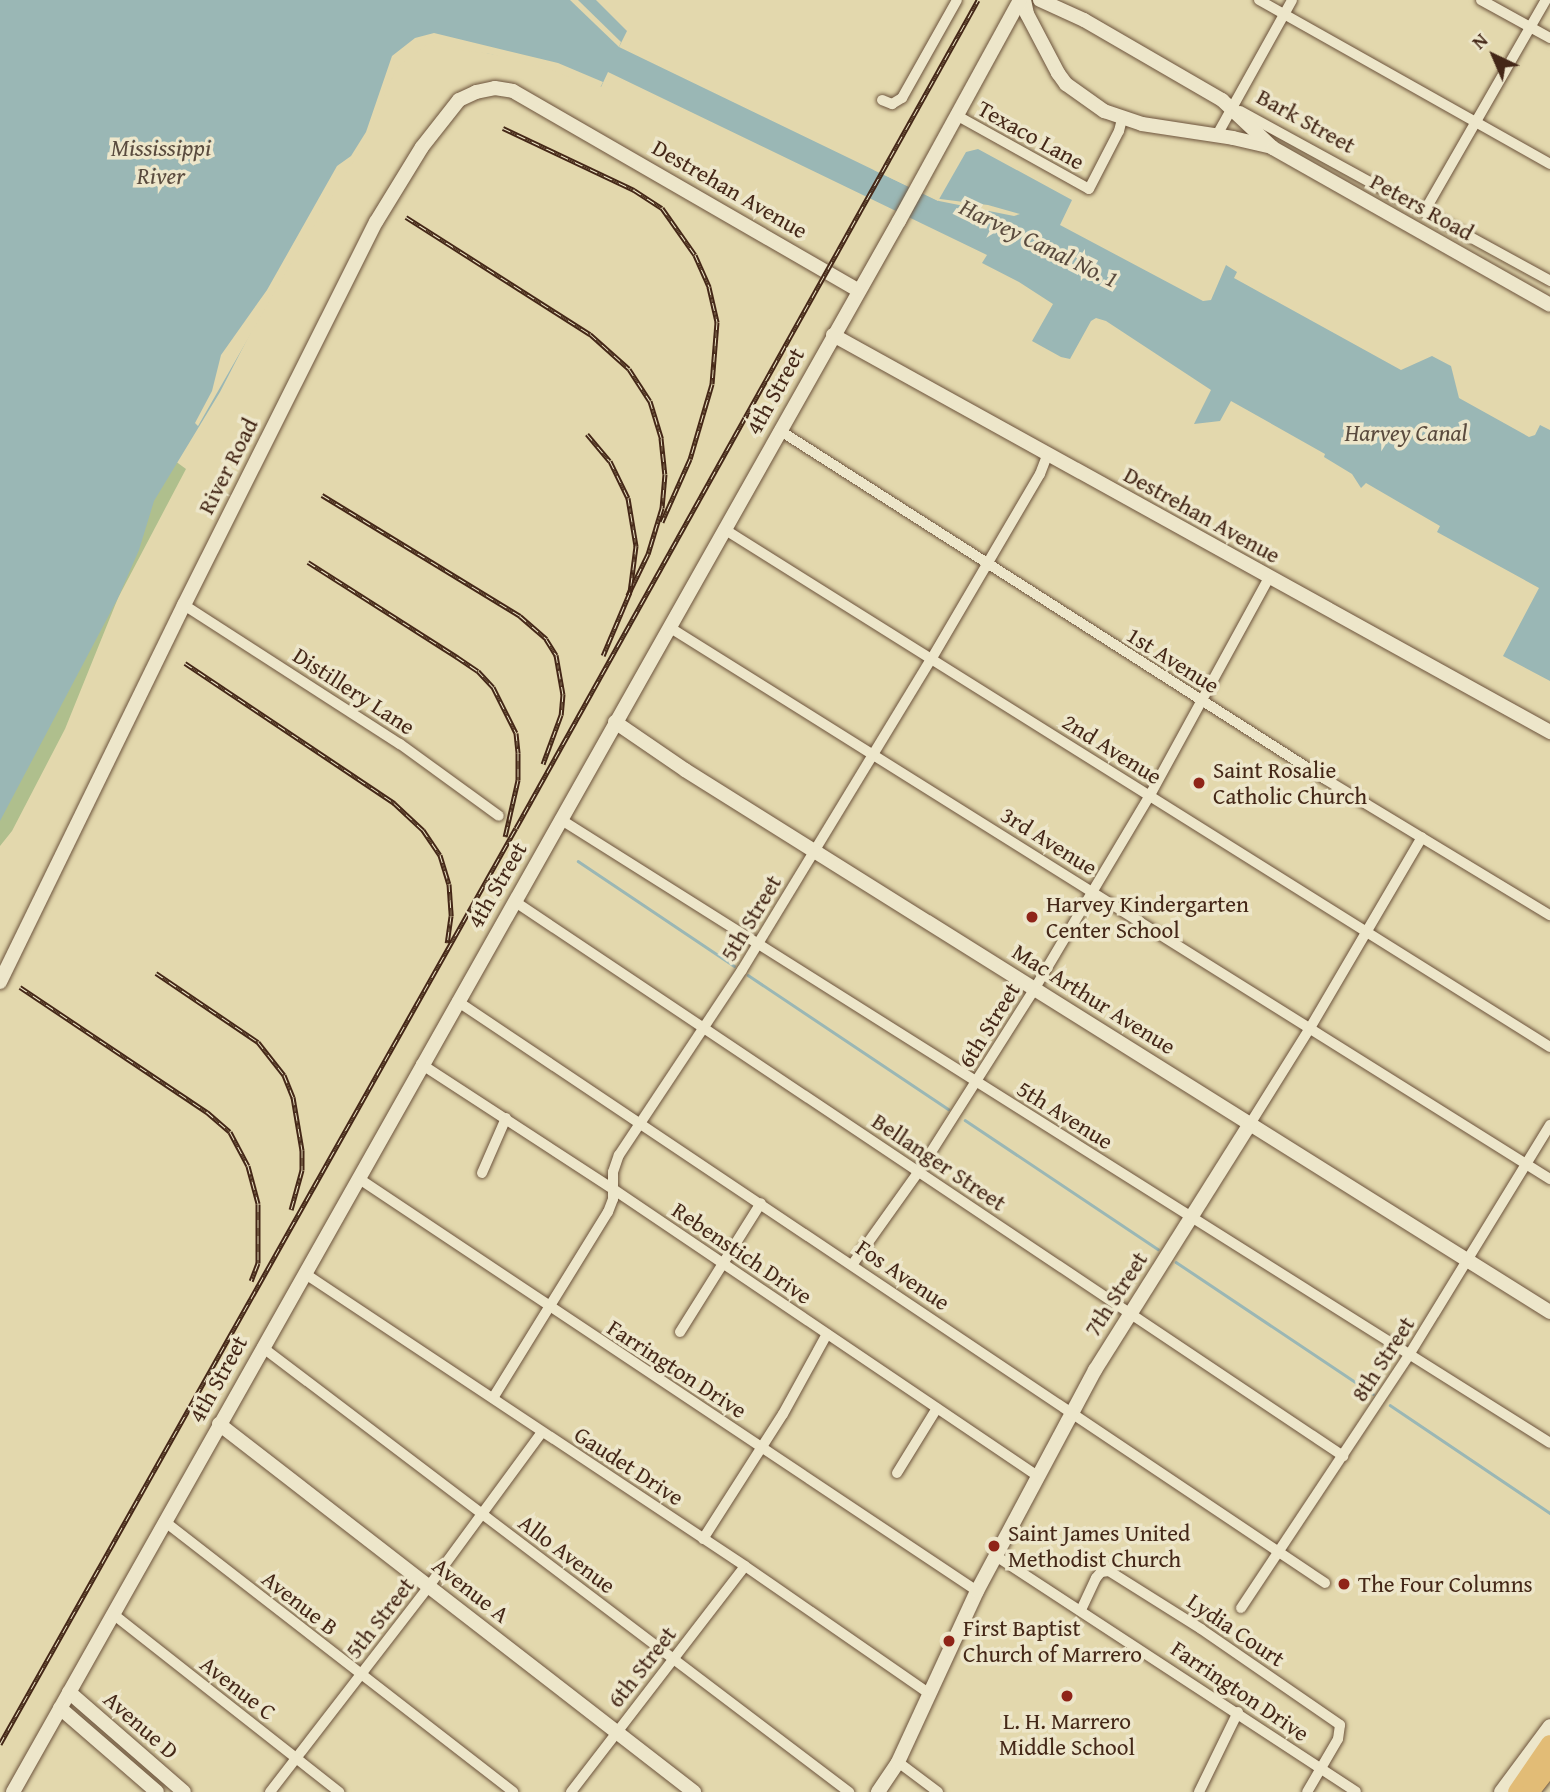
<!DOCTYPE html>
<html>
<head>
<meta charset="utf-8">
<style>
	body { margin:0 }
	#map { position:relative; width:1550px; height:1792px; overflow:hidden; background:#e3d8ad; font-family:"Gentium Book Plus",serif }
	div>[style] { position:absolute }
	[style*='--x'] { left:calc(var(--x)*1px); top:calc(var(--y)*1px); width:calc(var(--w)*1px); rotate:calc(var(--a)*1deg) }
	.green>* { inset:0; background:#afbf8d }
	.water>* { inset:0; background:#9ab7b5 }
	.pier>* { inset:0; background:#e3d8ad }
	.stream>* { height:2.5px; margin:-1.25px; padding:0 1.25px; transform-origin:1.25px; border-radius:1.25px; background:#9ab7b5 }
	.roads { filter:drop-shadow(0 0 2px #6c533c) drop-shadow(0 0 2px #6c533c) }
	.street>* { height:10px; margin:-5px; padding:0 5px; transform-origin:5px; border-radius:5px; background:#ede6ca }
	.secondary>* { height:14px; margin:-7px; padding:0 7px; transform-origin:7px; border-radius:7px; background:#ede6ca }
	.highway>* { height:18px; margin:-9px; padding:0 9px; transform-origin:9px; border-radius:9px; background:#e2bc76 }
	.rail>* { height:5px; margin-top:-2.5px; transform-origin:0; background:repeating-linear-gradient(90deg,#ede6ca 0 8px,#442717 0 16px); box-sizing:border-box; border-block:2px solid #442717 }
	.dots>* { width:19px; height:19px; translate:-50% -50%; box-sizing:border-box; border:4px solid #ede6ca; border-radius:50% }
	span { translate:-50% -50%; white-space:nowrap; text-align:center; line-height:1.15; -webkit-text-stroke:7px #ede6ca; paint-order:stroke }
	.street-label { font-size:23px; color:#442717 }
	.poi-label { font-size:23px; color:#442717 }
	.left { translate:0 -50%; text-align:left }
	.water-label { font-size:24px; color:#5a4b3e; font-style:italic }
	.north { position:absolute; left:1459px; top:21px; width:70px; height:70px; -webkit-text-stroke:5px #ede6ca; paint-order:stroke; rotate:316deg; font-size:19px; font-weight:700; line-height:28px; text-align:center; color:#442717 }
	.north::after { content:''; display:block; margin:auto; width:24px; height:32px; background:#442717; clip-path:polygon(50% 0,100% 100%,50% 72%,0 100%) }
</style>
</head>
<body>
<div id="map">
	<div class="green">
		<div style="clip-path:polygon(167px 455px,186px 469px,118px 598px,65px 729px,12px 831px,0 846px,0 796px)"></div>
	</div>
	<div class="water">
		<div style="clip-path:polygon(0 0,596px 0,627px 31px,619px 47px,938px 201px,966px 152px,978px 149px,1072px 200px,1060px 225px,1203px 301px,1211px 300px,1226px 265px,1237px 272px,1234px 278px,1401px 370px,1432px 356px,1451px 366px,1459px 398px,1529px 437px,1535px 435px,1540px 425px,1550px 430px,1550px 681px,1503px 656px,1539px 588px,1437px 532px,1440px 526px,1366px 483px,1361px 488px,1352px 474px,1324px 457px,1325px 454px,1231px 401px,1220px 421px,1194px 424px,1211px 390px,1106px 321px,1096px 318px,1091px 321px,1070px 359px,1061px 357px,1032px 341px,1053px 304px,1019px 282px,982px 263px,987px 255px,608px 72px,601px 87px,556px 67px,426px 41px,395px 64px,373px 123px,281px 274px,220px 392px,154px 501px,139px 550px,118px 598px,0 821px)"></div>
	</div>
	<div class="pier">
		<div style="clip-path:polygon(570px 0,578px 0,621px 42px,619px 47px)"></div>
		<div style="clip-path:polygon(434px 33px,558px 63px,603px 82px,599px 90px,555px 71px,490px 54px,427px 45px,398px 66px,386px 91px,376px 125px,293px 260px,198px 426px,195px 423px,212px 391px,221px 355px,267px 290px,337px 166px,351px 156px,366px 132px,392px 56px,415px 38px)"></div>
		<div style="clip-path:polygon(876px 165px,940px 199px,988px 205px,1020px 214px,1014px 216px,939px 201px,874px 170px)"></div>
	</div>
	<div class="stream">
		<div style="--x:578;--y:861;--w:188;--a:33.9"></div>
		<div style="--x:748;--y:975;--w:241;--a:33.8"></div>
		<div style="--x:965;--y:1120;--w:232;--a:33.8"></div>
		<div style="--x:1176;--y:1262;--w:237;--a:33.8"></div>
		<div style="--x:1390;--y:1405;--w:193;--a:34"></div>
	</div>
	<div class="roads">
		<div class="street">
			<div style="--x:1259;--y:0;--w:334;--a:29.4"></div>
			<div style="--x:1481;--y:0;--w:79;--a:28.8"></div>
			<div style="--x:882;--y:100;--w:11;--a:22"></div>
			<div style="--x:892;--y:104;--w:12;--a:-31"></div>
			<div style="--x:902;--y:98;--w:112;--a:-60.7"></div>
			<div style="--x:1240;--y:111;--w:354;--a:28.7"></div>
			<div style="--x:956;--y:115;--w:152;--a:29.1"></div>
			<div style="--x:1089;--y:189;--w:65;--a:-62.7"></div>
			<div style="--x:1119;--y:131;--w:12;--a:-76"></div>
			<div style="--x:1217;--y:135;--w:154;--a:-60.9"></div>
			<div style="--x:1424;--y:212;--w:245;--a:-60.1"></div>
			<div style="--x:779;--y:430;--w:648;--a:32.59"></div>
			<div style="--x:1325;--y:779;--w:263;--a:31.2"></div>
			<div style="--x:724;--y:529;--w:975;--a:32.09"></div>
			<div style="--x:184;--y:605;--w:257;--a:32.8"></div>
			<div style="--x:400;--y:744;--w:122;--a:36"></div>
			<div style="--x:669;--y:627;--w:1040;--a:32.07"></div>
			<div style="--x:560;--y:819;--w:1170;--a:32.22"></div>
			<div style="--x:514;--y:901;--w:998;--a:33.8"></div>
			<div style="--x:457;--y:1001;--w:1045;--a:33.84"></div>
			<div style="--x:421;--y:1064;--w:229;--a:33.1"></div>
			<div style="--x:613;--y:1189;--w:514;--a:34.06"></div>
			<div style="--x:1250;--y:1124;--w:113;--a:-58"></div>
			<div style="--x:1310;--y:1028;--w:221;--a:-59.6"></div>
			<div style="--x:482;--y:1173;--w:60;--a:-66.4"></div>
			<div style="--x:358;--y:1178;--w:744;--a:33.71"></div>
			<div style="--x:852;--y:1265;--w:115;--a:-54.5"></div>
			<div style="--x:919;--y:1171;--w:217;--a:-57.6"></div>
			<div style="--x:1035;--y:988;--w:225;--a:-59.2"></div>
			<div style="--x:1150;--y:795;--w:247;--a:-61.3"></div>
			<div style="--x:304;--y:1273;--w:529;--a:33.6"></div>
			<div style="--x:745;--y:1566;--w:225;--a:34.7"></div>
			<div style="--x:680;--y:1332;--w:152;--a:-57.9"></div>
			<div style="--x:262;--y:1347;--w:737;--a:37.17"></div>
			<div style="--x:493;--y:1398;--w:219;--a:-58.3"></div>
			<div style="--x:608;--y:1212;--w:14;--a:-69"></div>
			<div style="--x:613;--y:1199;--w:27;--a:-90"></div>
			<div style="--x:613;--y:1172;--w:18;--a:-71"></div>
			<div style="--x:619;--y:1155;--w:222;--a:-56.4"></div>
			<div style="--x:742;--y:970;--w:365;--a:-58.7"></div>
			<div style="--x:932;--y:658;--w:213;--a:-59.6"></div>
			<div style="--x:1040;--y:474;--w:19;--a:-69"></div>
			<div style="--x:897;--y:1473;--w:76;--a:-58.4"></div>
			<div style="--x:164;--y:1521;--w:442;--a:37.8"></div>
			<div style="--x:703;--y:1539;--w:148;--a:-57.4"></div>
			<div style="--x:783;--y:1414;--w:91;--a:-61.2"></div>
			<div style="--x:996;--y:1556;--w:430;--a:33.2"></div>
			<div style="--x:1241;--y:1608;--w:304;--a:-56.4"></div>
			<div style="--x:1409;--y:1355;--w:270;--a:-58.5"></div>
			<div style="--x:1081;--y:1610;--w:35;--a:-65"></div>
			<div style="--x:1096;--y:1578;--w:8;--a:-50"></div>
			<div style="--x:1101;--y:1572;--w:8;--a:-7"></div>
			<div style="--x:1109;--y:1571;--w:109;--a:32.2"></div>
			<div style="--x:1201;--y:1629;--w:169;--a:34.6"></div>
			<div style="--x:1340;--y:1725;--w:14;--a:98"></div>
			<div style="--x:1338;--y:1739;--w:61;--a:120.3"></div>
			<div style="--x:113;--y:1614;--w:288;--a:38.2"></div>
			<div style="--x:898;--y:1762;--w:50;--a:36.9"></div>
			<div style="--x:270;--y:1792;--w:260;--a:-52.3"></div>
			<div style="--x:429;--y:1586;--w:191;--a:-53.7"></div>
			<div style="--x:571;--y:1792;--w:285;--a:-52.4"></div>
			<div style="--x:1199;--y:1792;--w:89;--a:-64"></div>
		</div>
		<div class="secondary">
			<div style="--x:1024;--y:0;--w:14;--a:78"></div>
			<div style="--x:1027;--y:14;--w:67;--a:62.3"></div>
			<div style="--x:1058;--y:73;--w:14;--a:54"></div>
			<div style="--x:1066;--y:84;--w:47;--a:35.4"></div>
			<div style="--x:1104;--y:111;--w:40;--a:18.9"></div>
			<div style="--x:1142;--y:124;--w:92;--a:8.7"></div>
			<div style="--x:1233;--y:138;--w:40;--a:13"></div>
			<div style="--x:1040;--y:0;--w:48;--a:24.4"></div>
			<div style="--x:1084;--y:20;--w:160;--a:30.1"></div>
			<div style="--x:1222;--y:100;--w:70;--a:43.3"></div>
			<div style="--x:1273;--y:148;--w:318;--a:29.5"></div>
			<div style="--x:833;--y:335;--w:820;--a:28.97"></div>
			<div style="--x:615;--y:722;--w:85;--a:34.4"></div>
			<div style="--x:685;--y:770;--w:1021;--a:32.07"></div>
			<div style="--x:0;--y:982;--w:420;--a:-64"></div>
			<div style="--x:184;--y:605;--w:428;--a:-63.4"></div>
			<div style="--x:376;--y:222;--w:88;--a:-58.5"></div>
			<div style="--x:422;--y:147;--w:60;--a:-51.8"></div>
			<div style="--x:459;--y:100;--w:19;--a:-25"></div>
			<div style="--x:476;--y:92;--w:19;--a:-12"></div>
			<div style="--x:495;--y:88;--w:18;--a:9"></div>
			<div style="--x:513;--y:91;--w:398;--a:30"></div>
			<div style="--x:219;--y:1424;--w:601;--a:37.77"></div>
			<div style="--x:69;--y:1692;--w:152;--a:41"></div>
			<div style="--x:60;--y:1708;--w:128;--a:40.9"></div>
			<div style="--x:13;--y:1792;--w:1804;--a:-60.58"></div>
			<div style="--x:899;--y:221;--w:252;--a:-61.3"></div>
			<div style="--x:878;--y:1792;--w:36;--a:-56"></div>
			<div style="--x:898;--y:1762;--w:188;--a:-65.2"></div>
			<div style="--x:977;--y:1591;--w:251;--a:-61.9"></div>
			<div style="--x:1095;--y:1370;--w:291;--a:-57.8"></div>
			<div style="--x:1501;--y:1792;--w:82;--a:-53.4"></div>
		</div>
		<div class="highway">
			<div style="--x:1517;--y:1792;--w:58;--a:-55.5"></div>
			<div style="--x:1530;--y:1792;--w:33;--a:-52"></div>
		</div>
	</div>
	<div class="rail">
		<div style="--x:503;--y:128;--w:145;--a:25.3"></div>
		<div style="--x:634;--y:190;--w:33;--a:33"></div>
		<div style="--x:662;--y:208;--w:57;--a:54.9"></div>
		<div style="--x:695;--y:255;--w:35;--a:66"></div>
		<div style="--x:709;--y:287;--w:36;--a:77"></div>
		<div style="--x:717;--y:322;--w:62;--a:94.6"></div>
		<div style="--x:712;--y:384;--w:78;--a:106.3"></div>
		<div style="--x:690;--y:459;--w:69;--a:114"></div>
		<div style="--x:406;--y:217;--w:218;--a:32.5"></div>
		<div style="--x:590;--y:334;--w:52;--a:41.9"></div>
		<div style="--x:629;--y:369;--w:38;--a:57"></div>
		<div style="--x:650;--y:401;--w:39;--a:73"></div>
		<div style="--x:661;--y:438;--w:36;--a:84"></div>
		<div style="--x:665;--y:474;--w:34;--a:95"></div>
		<div style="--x:662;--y:508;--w:48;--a:106.9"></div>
		<div style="--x:648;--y:554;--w:46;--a:116"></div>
		<div style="--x:587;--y:434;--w:35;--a:50"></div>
		<div style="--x:610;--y:461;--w:41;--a:64.1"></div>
		<div style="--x:628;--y:498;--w:49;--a:80.5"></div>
		<div style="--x:636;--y:546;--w:46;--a:97.4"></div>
		<div style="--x:630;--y:592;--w:69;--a:112.9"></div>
		<div style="--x:322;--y:495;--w:232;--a:31.4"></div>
		<div style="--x:520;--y:616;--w:35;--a:41"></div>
		<div style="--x:546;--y:639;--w:19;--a:58"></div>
		<div style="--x:556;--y:655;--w:40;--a:80"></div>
		<div style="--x:563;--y:694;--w:21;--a:95"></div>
		<div style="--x:561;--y:715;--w:52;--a:110.2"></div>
		<div style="--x:308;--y:562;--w:177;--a:32.5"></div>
		<div style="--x:457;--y:657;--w:25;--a:34"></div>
		<div style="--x:478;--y:671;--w:22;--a:47"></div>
		<div style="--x:493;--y:687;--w:51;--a:63.4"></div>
		<div style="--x:516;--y:733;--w:20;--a:84"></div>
		<div style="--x:518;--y:753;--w:27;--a:90"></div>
		<div style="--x:518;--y:780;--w:58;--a:102.8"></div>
		<div style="--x:185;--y:663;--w:252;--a:33.8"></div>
		<div style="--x:394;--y:803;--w:40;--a:43"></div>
		<div style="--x:423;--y:830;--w:30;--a:56"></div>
		<div style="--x:440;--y:855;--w:30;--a:73"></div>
		<div style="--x:449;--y:884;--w:32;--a:86"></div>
		<div style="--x:451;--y:916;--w:27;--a:98"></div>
		<div style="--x:156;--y:973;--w:123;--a:34.1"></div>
		<div style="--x:258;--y:1042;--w:42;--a:51.8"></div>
		<div style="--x:284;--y:1075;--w:24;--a:68"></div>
		<div style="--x:293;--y:1097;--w:54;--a:80.4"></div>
		<div style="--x:302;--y:1150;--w:20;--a:90"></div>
		<div style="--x:302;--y:1170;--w:41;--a:105.4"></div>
		<div style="--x:20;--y:987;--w:225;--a:33.8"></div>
		<div style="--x:207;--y:1112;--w:30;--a:41"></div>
		<div style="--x:230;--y:1132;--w:38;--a:62"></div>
		<div style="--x:248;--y:1166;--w:39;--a:75"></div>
		<div style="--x:258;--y:1204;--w:59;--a:90"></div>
		<div style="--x:258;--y:1263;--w:19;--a:111"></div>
		<div style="--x:0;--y:1744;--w:1051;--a:-60.61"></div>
		<div style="--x:516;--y:828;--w:948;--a:-60.84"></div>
	</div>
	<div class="dots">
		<div style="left:1199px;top:783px;background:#8f2418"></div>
		<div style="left:1032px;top:917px;background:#8f2418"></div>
		<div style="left:994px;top:1546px;background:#8f2418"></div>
		<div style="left:1344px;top:1584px;background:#8f2418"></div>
		<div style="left:949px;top:1641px;background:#8f2418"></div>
		<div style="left:1067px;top:1696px;background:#8f2418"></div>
	</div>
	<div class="street-label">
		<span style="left:1306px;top:121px;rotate:29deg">Bark Street</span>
		<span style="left:1031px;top:135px;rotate:29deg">Texaco Lane</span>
		<span style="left:730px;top:189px;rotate:30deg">Destrehan Avenue</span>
		<span style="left:1422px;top:207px;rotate:29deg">Peters Road</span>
		<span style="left:775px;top:391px;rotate:-61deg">4th Street</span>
		<span style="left:228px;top:466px;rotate:-63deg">River Road</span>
		<span style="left:1202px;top:515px;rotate:29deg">Destrehan Avenue</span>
		<span style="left:1173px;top:660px;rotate:32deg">1st Avenue</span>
		<span style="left:354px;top:691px;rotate:33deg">Distillery Lane</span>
		<span style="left:1112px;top:749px;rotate:32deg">2nd Avenue</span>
		<span style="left:1049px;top:841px;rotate:32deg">3rd Avenue</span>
		<span style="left:497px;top:885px;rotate:-60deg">4th Street</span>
		<span style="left:751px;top:918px;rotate:-59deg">5th Street</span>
		<span style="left:1094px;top:999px;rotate:32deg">Mac Arthur Avenue</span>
		<span style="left:989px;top:1025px;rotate:-58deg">6th Street</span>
		<span style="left:1065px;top:1115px;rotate:32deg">5th Avenue</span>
		<span style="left:939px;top:1162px;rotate:34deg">Bellanger Street</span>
		<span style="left:742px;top:1253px;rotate:34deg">Rebenstich Drive</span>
		<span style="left:903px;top:1275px;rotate:34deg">Fos Avenue</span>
		<span style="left:1116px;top:1294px;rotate:-57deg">7th Street</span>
		<span style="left:1383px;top:1359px;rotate:-57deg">8th Street</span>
		<span style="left:677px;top:1369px;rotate:33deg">Farrington Drive</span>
		<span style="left:218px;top:1379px;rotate:-61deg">4th Street</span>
		<span style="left:629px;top:1466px;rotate:33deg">Gaudet Drive</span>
		<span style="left:567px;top:1554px;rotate:37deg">Allo Avenue</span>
		<span style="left:471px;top:1590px;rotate:38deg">Avenue A</span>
		<span style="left:300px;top:1603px;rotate:38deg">Avenue B</span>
		<span style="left:380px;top:1618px;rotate:-52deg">5th Street</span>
		<span style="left:1236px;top:1630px;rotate:34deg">Lydia Court</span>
		<span style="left:642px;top:1667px;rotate:-52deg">6th Street</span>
		<span style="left:238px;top:1688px;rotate:38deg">Avenue C</span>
		<span style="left:1240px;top:1691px;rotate:34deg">Farrington Drive</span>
		<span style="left:141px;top:1725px;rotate:41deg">Avenue D</span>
	</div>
	<div class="poi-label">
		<span class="left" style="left:1213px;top:783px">Saint Rosalie<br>Catholic Church</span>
		<span class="left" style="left:1046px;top:917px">Harvey Kindergarten<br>Center School</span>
		<span class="left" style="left:1008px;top:1546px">Saint James United<br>Methodist Church</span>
		<span class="left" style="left:1358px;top:1584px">The Four Columns</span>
		<span class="left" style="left:963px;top:1641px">First Baptist<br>Church of Marrero</span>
		<span style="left:1067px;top:1734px">L. H. Marrero<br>Middle School</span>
	</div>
	<div class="water-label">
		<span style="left:161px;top:162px">Mississippi<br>River</span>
		<span style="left:1039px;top:243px;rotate:26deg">Harvey Canal No. 1</span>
		<span style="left:1406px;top:433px">Harvey Canal</span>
	</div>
	<div class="north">N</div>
</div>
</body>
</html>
